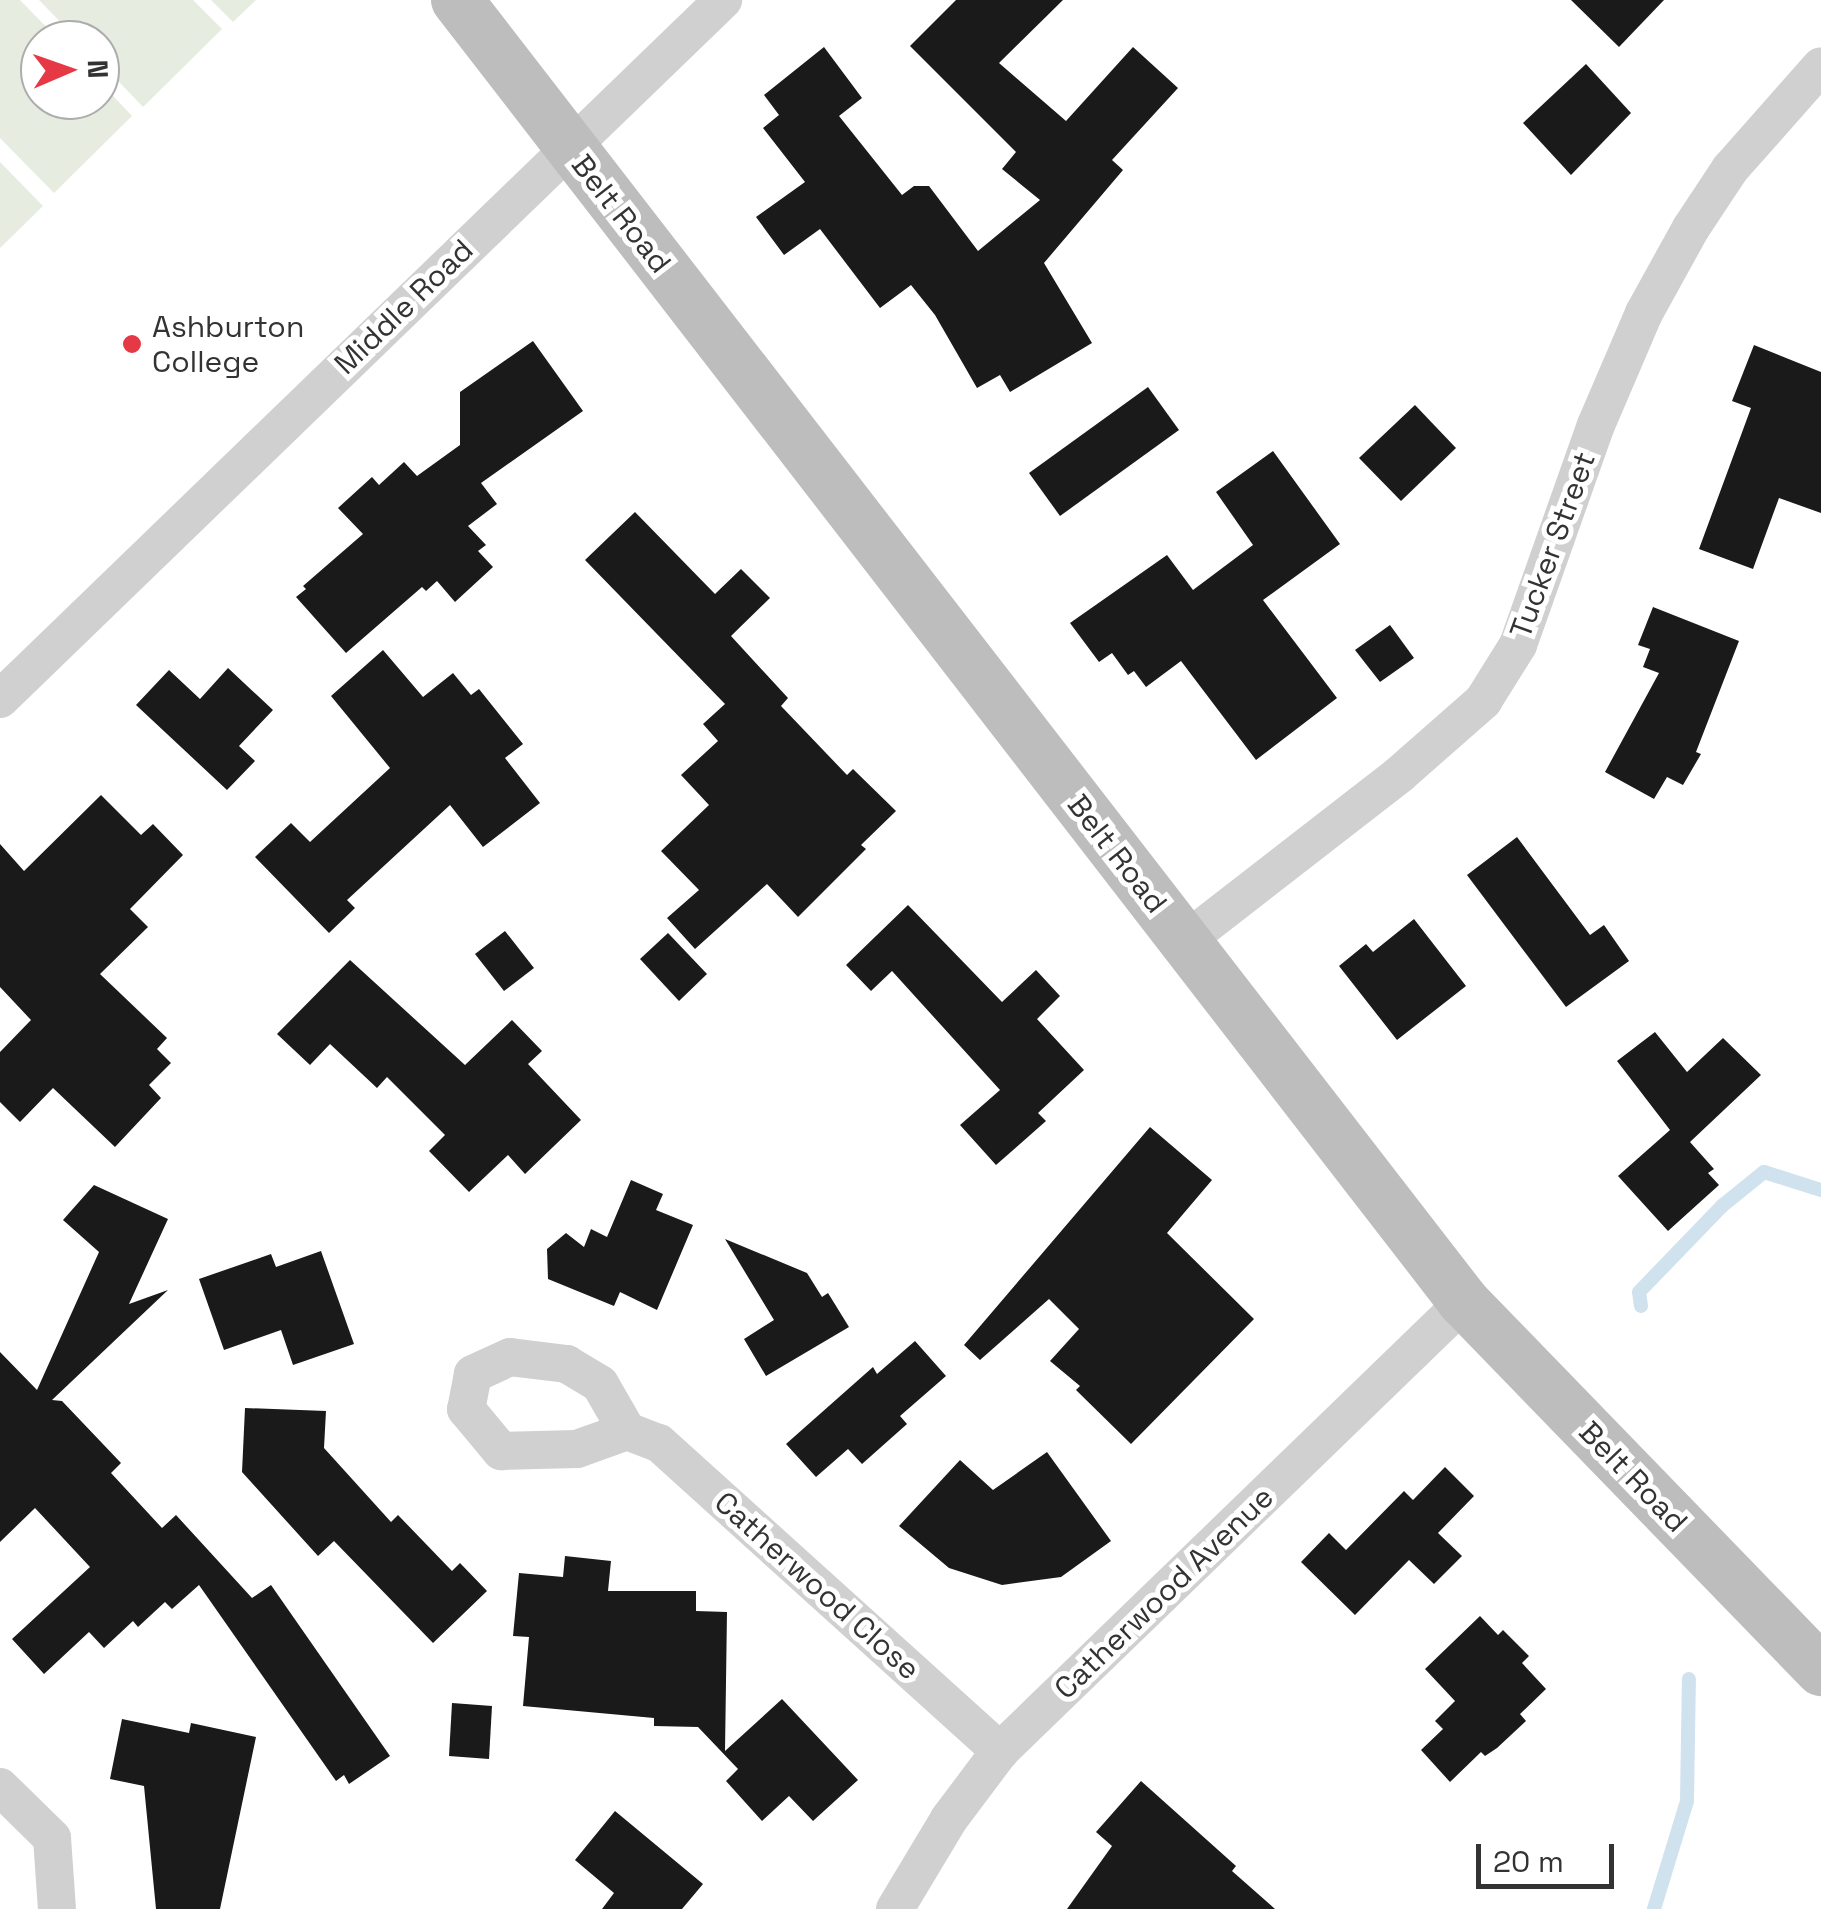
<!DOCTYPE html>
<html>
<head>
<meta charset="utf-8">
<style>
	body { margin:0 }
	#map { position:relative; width:1821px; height:1909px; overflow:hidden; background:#fff; font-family:"Space Grotesk",sans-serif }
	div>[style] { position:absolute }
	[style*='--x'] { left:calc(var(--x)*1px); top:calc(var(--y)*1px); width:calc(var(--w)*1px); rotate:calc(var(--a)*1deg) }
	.green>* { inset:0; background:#e6ecdf }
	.stream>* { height:14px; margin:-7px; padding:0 7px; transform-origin:7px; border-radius:7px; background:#cfe2ee }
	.building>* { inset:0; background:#1a1a1a }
	.street>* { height:38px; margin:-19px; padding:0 19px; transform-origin:19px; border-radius:19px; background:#d0d0d0 }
	.secondary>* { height:52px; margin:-26px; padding:0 26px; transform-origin:26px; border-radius:26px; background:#bdbdbd }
	.dots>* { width:28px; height:28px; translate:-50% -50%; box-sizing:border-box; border:5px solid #fff; border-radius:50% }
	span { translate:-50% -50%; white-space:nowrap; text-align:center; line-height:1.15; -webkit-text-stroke:10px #fff; paint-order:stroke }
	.street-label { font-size:30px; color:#333 }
	.poi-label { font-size:30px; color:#333 }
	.left { translate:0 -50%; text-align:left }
	.north { position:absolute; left:20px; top:20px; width:100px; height:100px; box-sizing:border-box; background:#fff; border:2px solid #adadad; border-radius:50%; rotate:88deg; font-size:28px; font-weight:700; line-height:40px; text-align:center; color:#333 }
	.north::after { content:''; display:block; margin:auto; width:35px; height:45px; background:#e63946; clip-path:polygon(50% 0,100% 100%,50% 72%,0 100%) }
	.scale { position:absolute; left:1476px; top:1844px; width:138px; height:45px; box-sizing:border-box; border:5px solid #333; border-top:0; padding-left:12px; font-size:30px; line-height:35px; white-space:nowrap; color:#333; -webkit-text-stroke:8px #fff; paint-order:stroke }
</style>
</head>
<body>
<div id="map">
	<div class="green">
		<div style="clip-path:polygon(0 0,20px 0,59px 40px,40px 40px,40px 100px,100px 100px,100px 82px,132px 116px,54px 193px,0 138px)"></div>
		<div style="clip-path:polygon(39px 0,193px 0,222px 29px,143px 107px,100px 62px,100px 40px,78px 40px)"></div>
		<div style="clip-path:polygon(211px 0,256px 0,233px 22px)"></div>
		<div style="clip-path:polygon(0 162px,43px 206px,0 248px)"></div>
	</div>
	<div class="stream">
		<div style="--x:1641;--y:1306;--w:14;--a:-98"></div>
		<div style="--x:1639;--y:1292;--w:120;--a:-46"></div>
		<div style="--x:1722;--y:1206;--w:54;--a:-39"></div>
		<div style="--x:1764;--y:1172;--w:60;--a:17.5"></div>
		<div style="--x:1654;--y:1909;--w:113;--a:-73"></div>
		<div style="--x:1687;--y:1801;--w:122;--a:-89.1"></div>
	</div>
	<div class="building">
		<div style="clip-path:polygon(956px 0,1063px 0,999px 63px,1066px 121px,1133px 47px,1178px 88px,1112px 160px,1123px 170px,1044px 263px,1092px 343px,1010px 392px,1000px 375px,977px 388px,935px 315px,911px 285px,880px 308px,820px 229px,784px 255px,756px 217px,805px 182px,763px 128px,779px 115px,764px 95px,824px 47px,862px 98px,839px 116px,902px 195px,914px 186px,929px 186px,978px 251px,1040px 200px,1002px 169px,1016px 152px,910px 46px)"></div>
		<div style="clip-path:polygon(1571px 0,1664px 0,1619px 47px)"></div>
		<div style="clip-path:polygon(1586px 64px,1631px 113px,1571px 175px,1523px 123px)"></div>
		<div style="clip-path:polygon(533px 341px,583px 411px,481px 483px,497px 504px,468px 526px,486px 545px,478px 551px,493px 567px,455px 602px,437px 581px,426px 591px,422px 587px,346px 653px,296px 597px,306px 589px,303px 586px,363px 534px,338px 508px,372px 477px,379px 485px,404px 462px,417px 476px,460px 445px,460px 392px)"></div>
		<div style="clip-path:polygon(1754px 345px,1821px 372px,1821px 513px,1779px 498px,1753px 569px,1699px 549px,1751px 408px,1732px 401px)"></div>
		<div style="clip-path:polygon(1148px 387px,1179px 430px,1060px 516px,1029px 473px)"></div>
		<div style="clip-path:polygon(1415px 405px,1456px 448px,1401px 501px,1359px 458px)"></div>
		<div style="clip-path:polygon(1273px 451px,1340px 544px,1263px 600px,1337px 698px,1256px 760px,1181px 661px,1146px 687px,1134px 671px,1128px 675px,1112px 653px,1099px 662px,1070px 623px,1167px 555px,1193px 590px,1253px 545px,1216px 492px)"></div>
		<div style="clip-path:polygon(635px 512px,715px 594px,741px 569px,770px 598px,731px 636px,788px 698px,781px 706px,847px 775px,853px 769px,896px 811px,861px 845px,866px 849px,798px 917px,767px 884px,695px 949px,667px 918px,699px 890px,661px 851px,709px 805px,681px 775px,718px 741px,703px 724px,725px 704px,585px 560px)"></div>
		<div style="clip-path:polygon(1653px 607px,1739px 641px,1696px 752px,1701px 754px,1683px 785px,1667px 777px,1654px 799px,1605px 772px,1659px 673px,1643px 667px,1650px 649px,1638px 645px)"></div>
		<div style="clip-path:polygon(1390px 625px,1414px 658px,1380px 682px,1355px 650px)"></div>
		<div style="clip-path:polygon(383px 650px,423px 697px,453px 673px,471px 695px,479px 689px,523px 744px,505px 758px,540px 803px,483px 847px,450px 805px,347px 900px,355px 908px,329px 933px,255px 857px,291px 823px,310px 842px,390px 768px,331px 696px)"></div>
		<div style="clip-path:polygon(228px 668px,273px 710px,239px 746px,255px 761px,227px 790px,136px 705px,169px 670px,200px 699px)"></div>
		<div style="clip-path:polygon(101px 795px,141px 835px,153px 824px,183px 855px,130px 909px,148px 927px,100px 974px,167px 1038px,157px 1049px,171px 1063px,149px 1085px,161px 1098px,115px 1147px,53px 1088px,20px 1122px,0 1102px,0 1052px,31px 1020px,0 987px,0 844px,24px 871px)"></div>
		<div style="clip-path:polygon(1517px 837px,1590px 935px,1604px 925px,1629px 961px,1566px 1007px,1467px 875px)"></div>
		<div style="clip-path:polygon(908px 905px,1002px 1002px,1036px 970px,1060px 996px,1037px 1019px,1084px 1070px,1038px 1113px,1046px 1121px,996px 1165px,960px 1125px,1000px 1090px,892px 971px,871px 991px,846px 965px)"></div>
		<div style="clip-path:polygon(1414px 919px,1466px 986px,1397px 1040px,1339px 966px,1366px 944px,1373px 952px)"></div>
		<div style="clip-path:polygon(505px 931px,534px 968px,504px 991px,475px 954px)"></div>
		<div style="clip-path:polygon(668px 933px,707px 974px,679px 1001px,640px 959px)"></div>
		<div style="clip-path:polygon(350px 960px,465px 1065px,512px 1020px,542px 1051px,528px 1064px,581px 1120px,525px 1174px,508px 1155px,469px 1192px,429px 1151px,445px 1135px,387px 1077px,377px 1088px,330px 1044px,310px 1065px,277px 1034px)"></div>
		<div style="clip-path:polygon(1655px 1032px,1687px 1072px,1723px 1038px,1761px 1075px,1690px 1142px,1714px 1169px,1708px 1173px,1719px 1185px,1668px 1231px,1618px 1176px,1670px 1130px,1617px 1061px)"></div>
		<div style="clip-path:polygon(1150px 1127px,1212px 1180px,1167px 1233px,1254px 1319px,1131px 1444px,1076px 1390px,1080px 1386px,1050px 1361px,1079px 1329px,1049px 1299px,980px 1360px,964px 1345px)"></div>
		<div style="clip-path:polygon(631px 1180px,663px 1194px,656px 1210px,693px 1225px,657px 1310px,620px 1292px,614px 1306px,548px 1279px,547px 1249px,566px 1233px,584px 1247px,591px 1229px,607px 1237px)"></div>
		<div style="clip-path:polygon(94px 1185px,168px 1219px,129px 1304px,168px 1290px,52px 1400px,62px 1401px,121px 1463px,111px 1473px,162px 1528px,176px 1515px,252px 1598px,271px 1585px,390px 1756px,349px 1784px,344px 1775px,336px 1781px,199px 1585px,172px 1609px,165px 1602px,138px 1627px,133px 1621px,104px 1648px,89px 1632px,44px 1674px,12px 1639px,90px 1567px,35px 1508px,0 1542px,0 1352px,37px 1390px,99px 1252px,63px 1220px)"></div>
		<div style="clip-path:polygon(725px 1239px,807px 1273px,822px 1297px,828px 1293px,849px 1327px,766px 1376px,744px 1339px,774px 1320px)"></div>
		<div style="clip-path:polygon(321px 1251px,354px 1344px,293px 1365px,281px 1330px,224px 1350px,199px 1279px,271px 1254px,276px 1267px)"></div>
		<div style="clip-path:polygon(915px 1341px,946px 1376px,900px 1416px,907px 1424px,862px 1464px,848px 1449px,816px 1477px,786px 1444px,873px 1367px,877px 1374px)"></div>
		<div style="clip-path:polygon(245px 1408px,326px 1411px,324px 1448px,391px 1522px,398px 1515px,452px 1571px,460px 1563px,487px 1591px,433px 1643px,334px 1541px,318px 1556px,242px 1472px)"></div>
		<div style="clip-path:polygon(1047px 1452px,1111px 1541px,1061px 1577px,1002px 1585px,949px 1568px,899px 1526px,960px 1460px,993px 1490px)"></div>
		<div style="clip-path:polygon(1445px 1467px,1474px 1496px,1438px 1533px,1462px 1556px,1434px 1584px,1409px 1560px,1355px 1615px,1301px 1562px,1329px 1533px,1346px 1550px,1404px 1491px,1413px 1500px)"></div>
		<div style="clip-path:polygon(565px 1556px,611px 1561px,608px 1591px,696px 1591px,696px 1611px,727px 1612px,725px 1751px,782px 1699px,858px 1780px,813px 1821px,789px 1796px,762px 1821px,726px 1781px,738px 1769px,698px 1727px,654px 1726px,654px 1718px,523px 1706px,529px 1637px,513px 1636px,519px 1573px,563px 1577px)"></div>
		<div style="clip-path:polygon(1480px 1616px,1498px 1635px,1503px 1630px,1529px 1656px,1522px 1663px,1546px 1689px,1520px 1714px,1526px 1721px,1497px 1748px,1485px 1756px,1481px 1752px,1450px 1782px,1421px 1750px,1443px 1729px,1435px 1721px,1455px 1701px,1425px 1669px)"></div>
		<div style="clip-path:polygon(452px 1703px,492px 1706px,489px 1759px,449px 1756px)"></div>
		<div style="clip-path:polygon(122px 1719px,189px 1733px,191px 1723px,256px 1737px,220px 1909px,156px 1909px,144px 1786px,110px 1779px)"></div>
		<div style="clip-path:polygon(1141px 1781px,1236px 1866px,1232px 1871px,1275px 1909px,1067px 1909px,1112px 1846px,1096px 1832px)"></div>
		<div style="clip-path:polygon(615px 1811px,703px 1884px,682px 1909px,602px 1909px,614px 1893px,575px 1860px)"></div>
	</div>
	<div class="street">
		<div style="--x:0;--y:699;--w:1006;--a:-44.03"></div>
		<div style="--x:1185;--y:941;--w:272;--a:-37.8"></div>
		<div style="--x:1400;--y:774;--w:111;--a:-41.3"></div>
		<div style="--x:1483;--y:701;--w:66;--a:-58"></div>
		<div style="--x:1518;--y:645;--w:233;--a:-70.5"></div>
		<div style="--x:1596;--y:425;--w:122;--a:-66.8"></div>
		<div style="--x:1644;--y:313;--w:97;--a:-61.1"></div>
		<div style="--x:1691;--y:228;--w:71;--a:-56.5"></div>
		<div style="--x:1730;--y:169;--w:137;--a:-48.5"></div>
		<div style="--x:627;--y:1431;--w:54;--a:-119.9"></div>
		<div style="--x:600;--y:1384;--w:39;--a:-149"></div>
		<div style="--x:567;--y:1364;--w:57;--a:-173"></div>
		<div style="--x:510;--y:1357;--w:41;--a:155.3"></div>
		<div style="--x:473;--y:1374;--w:36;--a:101"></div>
		<div style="--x:466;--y:1409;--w:55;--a:50.2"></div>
		<div style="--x:501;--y:1451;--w:76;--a:-1.5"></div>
		<div style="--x:577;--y:1449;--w:53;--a:-19.8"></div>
		<div style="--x:627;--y:1431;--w:34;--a:21"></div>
		<div style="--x:659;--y:1443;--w:460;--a:42.1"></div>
		<div style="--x:0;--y:1787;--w:73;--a:44.4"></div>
		<div style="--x:52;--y:1838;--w:71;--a:86"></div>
		<div style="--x:895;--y:1909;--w:105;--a:-59"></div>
		<div style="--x:949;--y:1819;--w:85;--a:-53.1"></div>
		<div style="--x:1000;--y:1751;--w:646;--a:-44.06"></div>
	</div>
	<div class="secondary">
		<div style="--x:457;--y:0;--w:1646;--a:52.28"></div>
		<div style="--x:1464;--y:1302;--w:513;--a:45.87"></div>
	</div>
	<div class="dots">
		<div style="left:132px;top:344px;background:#e63946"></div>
	</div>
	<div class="street-label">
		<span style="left:621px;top:214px;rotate:52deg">Belt Road</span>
		<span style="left:404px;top:307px;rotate:-44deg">Middle Road</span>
		<span style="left:1553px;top:545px;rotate:-70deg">Tucker Street</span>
		<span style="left:1117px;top:854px;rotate:52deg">Belt Road</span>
		<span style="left:1633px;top:1477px;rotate:46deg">Belt Road</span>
		<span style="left:817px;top:1586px;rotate:42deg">Catherwood Close</span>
		<span style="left:1164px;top:1593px;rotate:-44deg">Catherwood Avenue</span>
	</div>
	<div class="poi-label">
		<span class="left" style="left:152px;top:344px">Ashburton<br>College</span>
	</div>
	<div class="north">N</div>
	<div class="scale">20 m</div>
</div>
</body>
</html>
